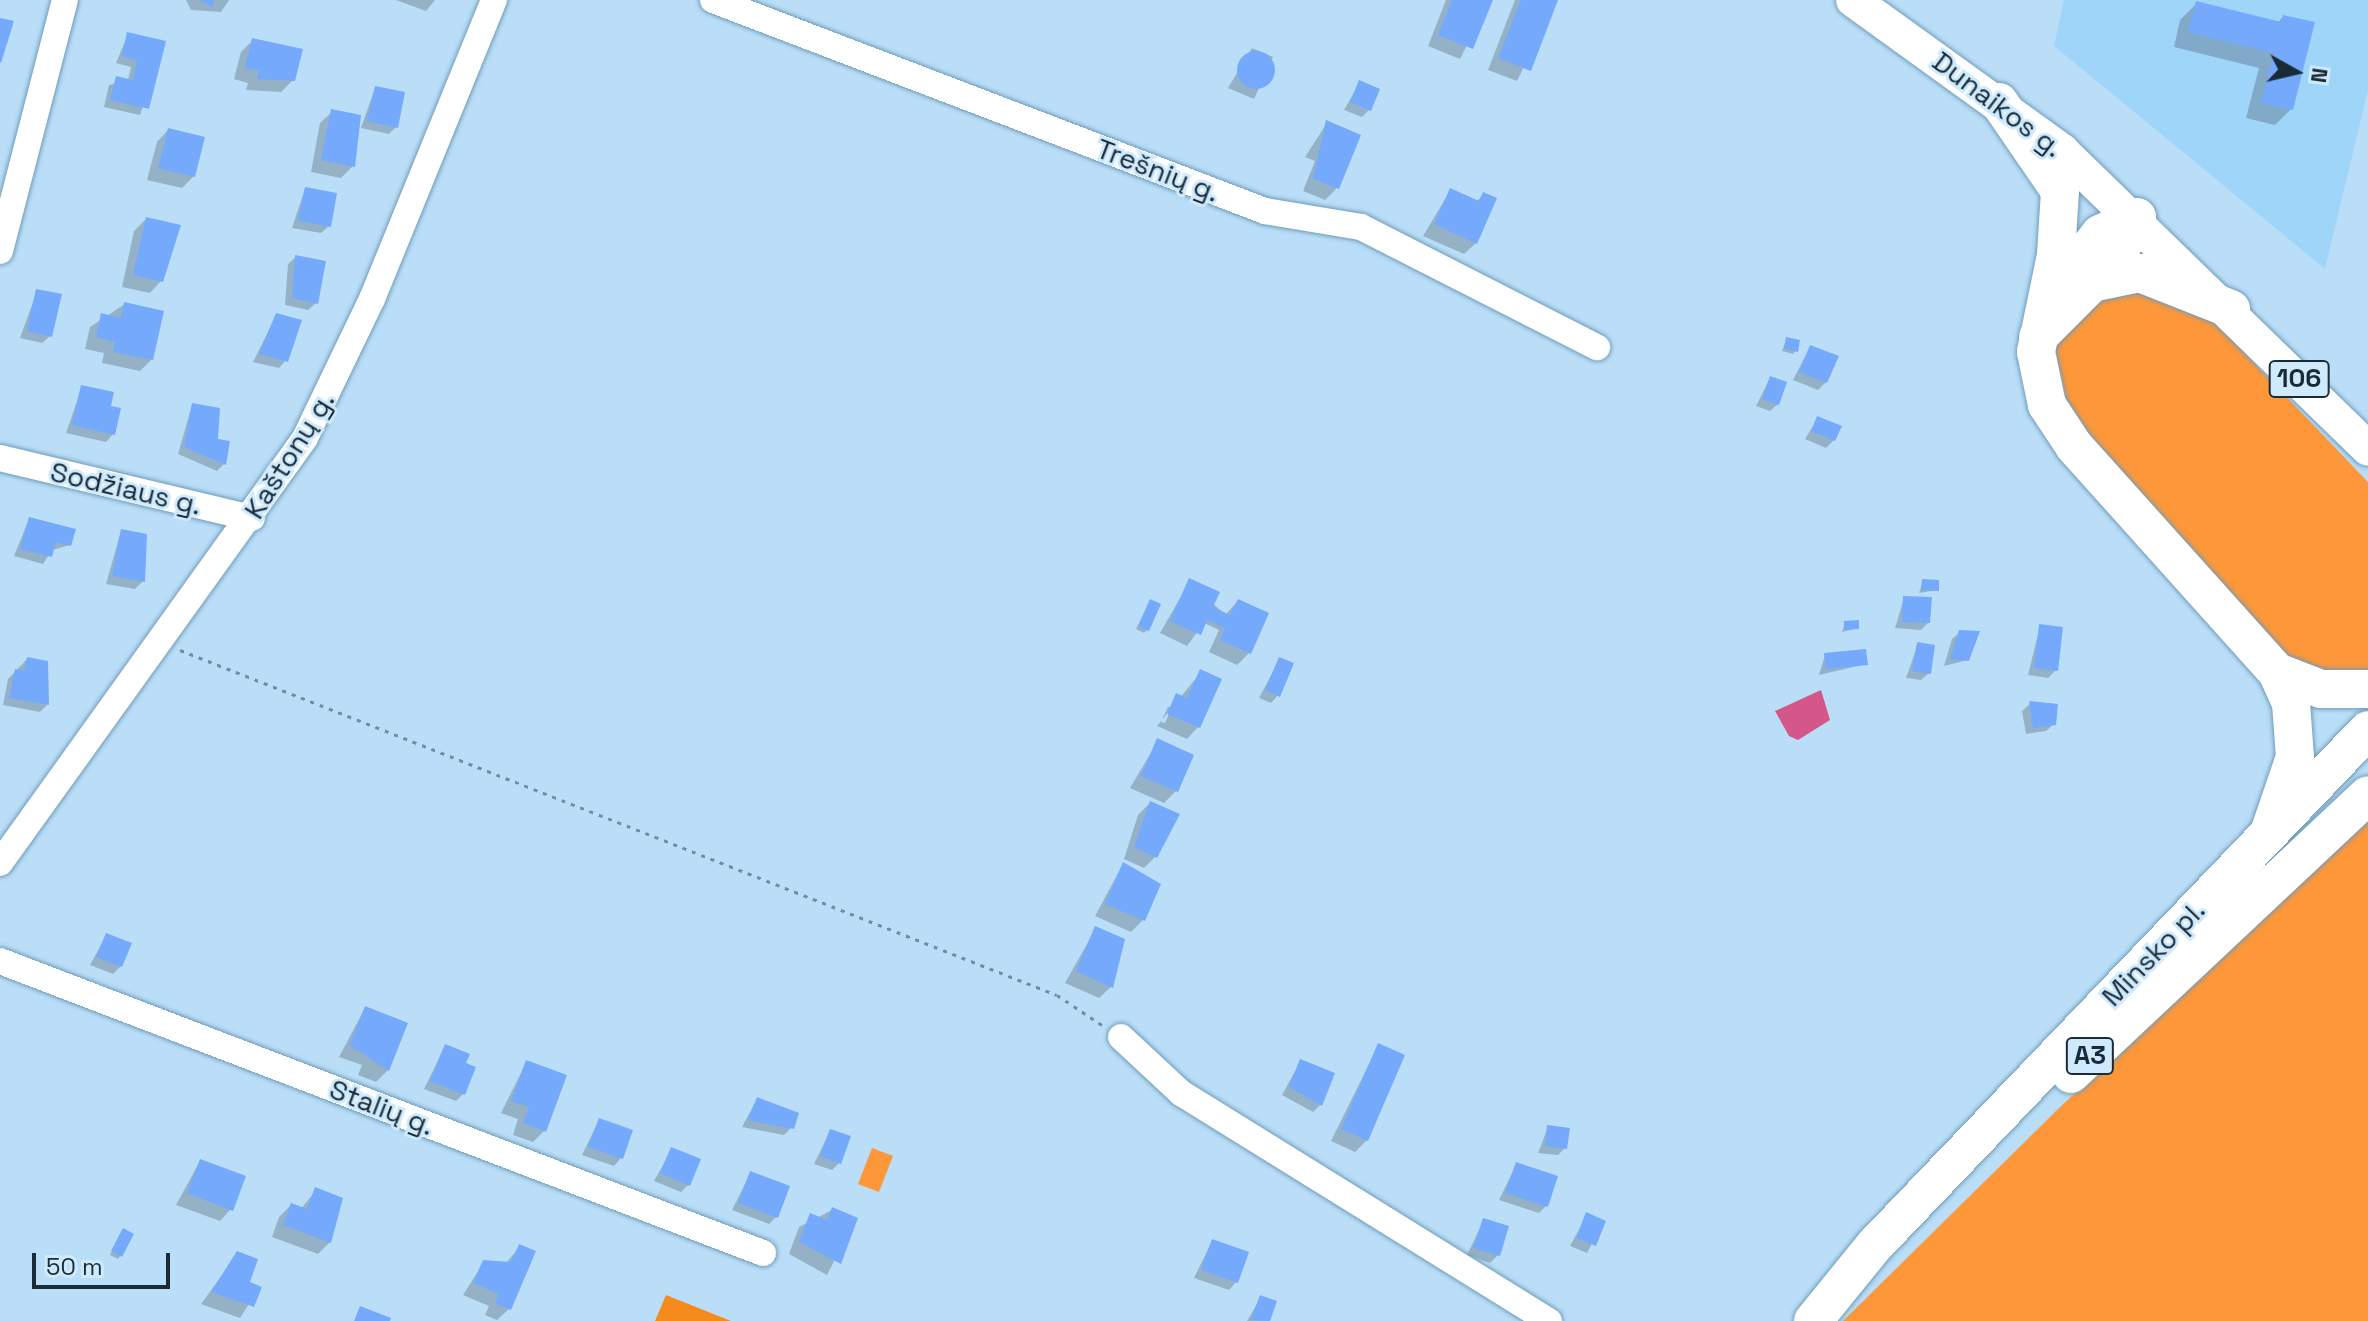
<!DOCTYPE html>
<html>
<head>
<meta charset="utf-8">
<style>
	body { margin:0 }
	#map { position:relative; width:2368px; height:1321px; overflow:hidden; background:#badef8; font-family:"Space Grotesk",sans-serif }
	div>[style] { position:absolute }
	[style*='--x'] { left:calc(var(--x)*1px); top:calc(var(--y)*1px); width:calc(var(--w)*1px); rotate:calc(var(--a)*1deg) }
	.built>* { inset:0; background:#a0d5fa }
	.green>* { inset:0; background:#fd973a }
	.forest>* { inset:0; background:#f58b1d }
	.water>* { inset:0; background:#d55688 }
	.shadow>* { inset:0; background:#0003 }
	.building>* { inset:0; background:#74a9fc }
	.round { border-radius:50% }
	.path>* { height:3px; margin-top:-1.5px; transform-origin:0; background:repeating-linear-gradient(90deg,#718da1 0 4px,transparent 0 10px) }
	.roads { filter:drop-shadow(0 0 2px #709cb9) drop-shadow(0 0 2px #709cb9) }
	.minor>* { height:26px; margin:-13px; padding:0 13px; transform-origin:13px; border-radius:13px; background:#fff }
	.major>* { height:34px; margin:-17px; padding:0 17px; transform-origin:17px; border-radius:17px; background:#fff }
	.highway>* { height:38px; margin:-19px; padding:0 19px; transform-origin:19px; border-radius:19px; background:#fff }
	span { translate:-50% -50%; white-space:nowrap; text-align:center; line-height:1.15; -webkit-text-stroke:6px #cfeafd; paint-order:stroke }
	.shield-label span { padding:2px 6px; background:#cfeafd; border:2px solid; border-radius:6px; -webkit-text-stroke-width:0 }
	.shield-label { font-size:26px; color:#192b37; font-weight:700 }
	.street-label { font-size:28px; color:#192b37 }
	.north { position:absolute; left:2256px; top:32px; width:80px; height:80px; -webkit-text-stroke:6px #cfeafd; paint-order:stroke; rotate:98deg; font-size:22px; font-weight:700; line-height:32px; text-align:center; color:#192b37 }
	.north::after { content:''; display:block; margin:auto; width:28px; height:36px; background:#192b37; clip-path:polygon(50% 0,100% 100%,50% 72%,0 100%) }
	.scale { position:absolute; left:32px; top:1253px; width:138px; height:36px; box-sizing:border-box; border:4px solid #192b37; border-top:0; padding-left:10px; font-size:24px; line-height:28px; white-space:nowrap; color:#192b37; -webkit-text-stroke:6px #cfeafd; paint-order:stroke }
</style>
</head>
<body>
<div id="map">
	<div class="built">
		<div style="clip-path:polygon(2064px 0,2368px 0,2368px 90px,2325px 269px,2054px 46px)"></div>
	</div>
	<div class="green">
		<div style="clip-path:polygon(2115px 282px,2201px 308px,2368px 482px,2368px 679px,2311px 672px,2274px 647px,2069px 411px,2054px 345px)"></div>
		<div style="clip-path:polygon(2368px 821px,2368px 1321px,1843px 1321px,2059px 1108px)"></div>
		<div style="clip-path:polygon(872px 1148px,893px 1156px,879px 1192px,858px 1184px)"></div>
	</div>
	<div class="forest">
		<div style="clip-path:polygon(666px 1295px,731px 1321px,655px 1321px)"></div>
	</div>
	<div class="water">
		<div style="clip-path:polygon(1821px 690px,1830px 720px,1798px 740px,1789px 736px,1775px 711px)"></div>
	</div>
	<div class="shadow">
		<div style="clip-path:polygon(186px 0,229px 0,221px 12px,191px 10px)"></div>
		<div style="clip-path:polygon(396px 0,435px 0,426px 11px)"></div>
		<div style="clip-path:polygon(1446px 0,1490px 0,1460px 59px,1428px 46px)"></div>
		<div style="clip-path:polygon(1515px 0,1556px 0,1517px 81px,1488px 70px)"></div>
		<div style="clip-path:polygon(2196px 4px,2277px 23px,2283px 17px,2291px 109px,2275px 125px,2246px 118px,2259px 68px,2174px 47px,2180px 20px)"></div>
		<div style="clip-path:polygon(128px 34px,164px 43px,140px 115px,104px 107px,109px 85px,128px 80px,131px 67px,116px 63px)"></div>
		<div style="clip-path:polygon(253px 40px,293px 80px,281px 92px,246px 90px,248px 83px,234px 79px,241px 52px)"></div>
		<div style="clip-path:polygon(1252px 48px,1273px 57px,1254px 99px,1228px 88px)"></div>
		<div style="clip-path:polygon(1360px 82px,1369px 110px,1362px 117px,1344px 110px)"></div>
		<div style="clip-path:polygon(375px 88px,396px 127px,389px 134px,361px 128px)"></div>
		<div style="clip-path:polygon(332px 112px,353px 166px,341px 178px,311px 172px,320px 123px)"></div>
		<div style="clip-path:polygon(1327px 123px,1337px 188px,1325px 200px,1303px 191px,1315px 161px,1305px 157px)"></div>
		<div style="clip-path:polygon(168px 130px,194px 176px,182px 188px,147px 180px,157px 142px)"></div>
		<div style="clip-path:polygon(305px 189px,329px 226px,321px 233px,292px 228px)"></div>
		<div style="clip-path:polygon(1450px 191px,1476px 202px,1484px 194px,1476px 243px,1464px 254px,1423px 236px)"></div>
		<div style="clip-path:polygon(146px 219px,161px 281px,150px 293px,122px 287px,134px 231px)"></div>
		<div style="clip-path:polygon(296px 257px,316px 303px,308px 310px,285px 305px,288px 264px)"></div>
		<div style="clip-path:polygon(37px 291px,50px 336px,42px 343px,20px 338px)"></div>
		<div style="clip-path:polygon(125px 304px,152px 359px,140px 371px,102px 363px,104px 353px,85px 349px,90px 327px)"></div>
		<div style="clip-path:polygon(276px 316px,286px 360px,279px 368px,253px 362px)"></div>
		<div style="clip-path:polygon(1787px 339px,1796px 351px,1793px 354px,1782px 351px)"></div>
		<div style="clip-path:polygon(1810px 347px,1826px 382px,1818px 390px,1793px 380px)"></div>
		<div style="clip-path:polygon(1770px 378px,1778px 404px,1770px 411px,1756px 406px)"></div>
		<div style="clip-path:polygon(82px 387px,113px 434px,106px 442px,66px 433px)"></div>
		<div style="clip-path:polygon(192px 405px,216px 441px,224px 464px,217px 471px,178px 454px)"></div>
		<div style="clip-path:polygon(1818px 418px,1834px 440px,1826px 448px,1805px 439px)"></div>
		<div style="clip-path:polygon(29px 519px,70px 545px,52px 550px,43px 564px,14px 556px)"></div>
		<div style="clip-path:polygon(121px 531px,143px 581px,135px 589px,106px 584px)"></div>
		<div style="clip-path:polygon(1190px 581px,1225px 615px,1238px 601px,1249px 653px,1237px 665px,1209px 652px,1219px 630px,1204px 623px,1187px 646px,1160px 633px)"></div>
		<div style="clip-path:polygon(1923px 581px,1937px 590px,1919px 593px)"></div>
		<div style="clip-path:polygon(1904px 598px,1929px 622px,1921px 630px,1895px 628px)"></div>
		<div style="clip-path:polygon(1150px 602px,1147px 630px,1144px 633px,1136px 629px)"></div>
		<div style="clip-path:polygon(1845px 623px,1857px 628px,1842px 632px)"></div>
		<div style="clip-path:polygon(2040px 626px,2056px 670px,2048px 678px,2028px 675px)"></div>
		<div style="clip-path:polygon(1960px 632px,1968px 660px,1944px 666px,1952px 639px)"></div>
		<div style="clip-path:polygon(1918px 644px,1929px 673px,1921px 680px,1906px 678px)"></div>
		<div style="clip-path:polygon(1825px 655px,1866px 664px,1819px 675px)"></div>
		<div style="clip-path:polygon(27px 659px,46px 663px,47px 705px,40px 712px,3px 705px,8px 679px)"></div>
		<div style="clip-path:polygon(1280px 659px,1278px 695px,1271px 703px,1259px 698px)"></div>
		<div style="clip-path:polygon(evenodd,1201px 672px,1198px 727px,1187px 739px,1157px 726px,1201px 672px,1168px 707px,1172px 707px,1165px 723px,1161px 722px,1168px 707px)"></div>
		<div style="clip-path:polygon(2030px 704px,2054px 724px,2046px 731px,2026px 734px,2022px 711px)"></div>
		<div style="clip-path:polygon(1158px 741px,1176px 791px,1164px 803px,1130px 788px)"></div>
		<div style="clip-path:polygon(1150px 803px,1156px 856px,1144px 868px,1124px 859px,1138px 815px)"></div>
		<div style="clip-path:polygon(1123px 864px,1143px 920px,1131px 932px,1095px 916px)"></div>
		<div style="clip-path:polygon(1096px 928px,1111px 987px,1099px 998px,1065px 983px)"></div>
		<div style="clip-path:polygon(106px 936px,121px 966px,113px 974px,90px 965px)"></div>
		<div style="clip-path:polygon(365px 1008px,388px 1070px,376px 1082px,358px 1075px,362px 1065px,339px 1057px)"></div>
		<div style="clip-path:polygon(445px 1046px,464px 1064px,463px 1094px,456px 1101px,424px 1089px)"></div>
		<div style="clip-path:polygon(1378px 1046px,1367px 1140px,1355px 1152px,1331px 1141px)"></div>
		<div style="clip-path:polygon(1300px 1062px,1320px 1105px,1313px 1112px,1282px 1095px)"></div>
		<div style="clip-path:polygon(526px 1063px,544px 1131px,533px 1142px,513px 1135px,518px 1119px,501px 1113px)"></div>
		<div style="clip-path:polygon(757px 1099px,792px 1127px,784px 1135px,742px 1127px)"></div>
		<div style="clip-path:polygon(599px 1120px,621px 1158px,614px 1166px,582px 1155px)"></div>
		<div style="clip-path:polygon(1548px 1127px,1565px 1148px,1558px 1155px,1538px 1153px)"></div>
		<div style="clip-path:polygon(830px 1131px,839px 1163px,832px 1170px,814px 1164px)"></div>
		<div style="clip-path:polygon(672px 1149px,688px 1185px,681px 1192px,654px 1181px)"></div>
		<div style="clip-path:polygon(200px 1161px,231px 1209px,220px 1221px,176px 1205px)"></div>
		<div style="clip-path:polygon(1516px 1165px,1546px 1206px,1539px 1213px,1499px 1200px)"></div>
		<div style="clip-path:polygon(750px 1174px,776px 1217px,769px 1224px,732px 1210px)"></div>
		<div style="clip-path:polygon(316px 1190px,330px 1242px,318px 1254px,272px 1237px,279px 1217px,291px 1205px,301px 1209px)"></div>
		<div style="clip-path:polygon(832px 1210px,856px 1219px,827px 1275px,789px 1254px,799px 1227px)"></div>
		<div style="clip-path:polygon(1587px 1215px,1604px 1222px,1587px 1253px,1570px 1246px)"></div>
		<div style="clip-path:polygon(1484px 1220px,1498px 1255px,1490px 1263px,1467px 1255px)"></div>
		<div style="clip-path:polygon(120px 1234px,121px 1255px,118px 1259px,110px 1255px)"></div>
		<div style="clip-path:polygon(1212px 1241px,1236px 1282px,1229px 1290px,1194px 1278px)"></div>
		<div style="clip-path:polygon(520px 1247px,509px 1309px,497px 1320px,485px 1315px,489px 1306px,463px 1295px,484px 1262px,505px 1264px)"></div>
		<div style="clip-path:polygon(238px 1253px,247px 1283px,259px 1288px,240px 1318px,201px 1304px)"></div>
		<div style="clip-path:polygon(1261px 1297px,1275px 1302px,1268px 1321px,1247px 1321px)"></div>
	</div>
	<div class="building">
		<div style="clip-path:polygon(200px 0,214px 0,212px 7px)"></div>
		<div style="clip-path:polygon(1452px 0,1493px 0,1473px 49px,1438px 35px)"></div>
		<div style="clip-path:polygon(1521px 0,1558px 0,1531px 71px,1498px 58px)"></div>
		<div style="clip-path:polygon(2196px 1px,2281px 22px,2283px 15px,2315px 22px,2293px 110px,2261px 103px,2274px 53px,2188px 32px)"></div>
		<div style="clip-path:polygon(0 18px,14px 21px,1px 63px,0 62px)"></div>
		<div style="clip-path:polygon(127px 32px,166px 41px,149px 109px,110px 100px,116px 76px,133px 80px,137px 60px,122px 56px)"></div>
		<div style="clip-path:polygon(252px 38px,303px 49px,295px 81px,257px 79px,259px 71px,245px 68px)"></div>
		<div class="round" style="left:1237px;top:51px;width:38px;height:38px"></div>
		<div style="clip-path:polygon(1359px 80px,1380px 89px,1371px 111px,1350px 102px)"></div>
		<div style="clip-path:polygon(375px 86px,405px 92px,398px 128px,367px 121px)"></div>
		<div style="clip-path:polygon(331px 109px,361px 115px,355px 167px,321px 160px)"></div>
		<div style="clip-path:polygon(1326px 120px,1361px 135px,1339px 189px,1313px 179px)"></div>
		<div style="clip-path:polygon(168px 128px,205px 137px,195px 177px,158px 168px)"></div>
		<div style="clip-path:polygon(305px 187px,337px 193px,331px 227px,298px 221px)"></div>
		<div style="clip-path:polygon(1450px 188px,1479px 201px,1483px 192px,1497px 198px,1477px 244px,1434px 224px)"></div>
		<div style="clip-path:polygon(146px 217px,181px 225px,163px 282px,133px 275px)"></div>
		<div style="clip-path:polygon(295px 255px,326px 261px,318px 304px,292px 298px)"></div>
		<div style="clip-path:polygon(36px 289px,62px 294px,52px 337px,27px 331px)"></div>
		<div style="clip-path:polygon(124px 302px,164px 311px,153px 360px,113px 352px,115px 342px,96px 337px,101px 313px,121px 318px)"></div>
		<div style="clip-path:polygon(276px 313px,302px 320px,288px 362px,259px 354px)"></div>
		<div style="clip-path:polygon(1786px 337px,1800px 340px,1798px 352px,1784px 348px)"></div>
		<div style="clip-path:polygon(1810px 345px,1839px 356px,1827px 383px,1799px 372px)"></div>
		<div style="clip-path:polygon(1770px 376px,1787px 382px,1779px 405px,1762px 399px)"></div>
		<div style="clip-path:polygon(81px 385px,114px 392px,111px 406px,121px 408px,115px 435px,72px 425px)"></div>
		<div style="clip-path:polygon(192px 403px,220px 408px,218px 439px,230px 441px,226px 465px,184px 447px)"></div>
		<div style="clip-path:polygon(1817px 416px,1842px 426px,1835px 441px,1811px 431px)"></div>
		<div style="clip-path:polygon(29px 517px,76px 529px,71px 546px,56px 542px,52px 557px,20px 549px)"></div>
		<div style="clip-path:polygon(121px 529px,147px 534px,145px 582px,112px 576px)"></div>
		<div style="clip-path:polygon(1189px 578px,1220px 592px,1213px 607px,1230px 615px,1238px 599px,1269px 613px,1251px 654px,1220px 640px,1225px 628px,1207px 620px,1201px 635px,1170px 621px)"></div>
		<div style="clip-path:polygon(1922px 579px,1939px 580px,1939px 591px,1921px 590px)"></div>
		<div style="clip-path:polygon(1903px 596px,1932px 597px,1930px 623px,1902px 622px)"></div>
		<div style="clip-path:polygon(1150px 599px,1161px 604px,1149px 631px,1138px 626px)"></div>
		<div style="clip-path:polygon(1859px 620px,1859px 629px,1844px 630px,1844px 621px)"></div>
		<div style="clip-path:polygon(2039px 624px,2063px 627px,2058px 671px,2034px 668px)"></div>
		<div style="clip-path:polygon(1959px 630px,1980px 631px,1969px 661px,1950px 659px)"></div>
		<div style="clip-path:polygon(1917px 642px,1935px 645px,1931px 674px,1912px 671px)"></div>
		<div style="clip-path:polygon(1866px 649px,1868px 665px,1826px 669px,1824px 653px)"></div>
		<div style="clip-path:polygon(27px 657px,48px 661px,49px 705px,9px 698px,15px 669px,24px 671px)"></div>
		<div style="clip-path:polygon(1279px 657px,1294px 663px,1280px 697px,1265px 690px)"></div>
		<div style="clip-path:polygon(1200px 669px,1222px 679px,1200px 728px,1167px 714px,1176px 693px,1187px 698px)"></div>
		<div style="clip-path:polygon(2029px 701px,2058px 704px,2056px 725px,2033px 728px)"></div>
		<div style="clip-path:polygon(1157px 738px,1194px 755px,1178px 792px,1141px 776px)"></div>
		<div style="clip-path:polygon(1150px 801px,1180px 814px,1157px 858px,1134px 847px)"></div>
		<div style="clip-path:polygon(1123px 862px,1161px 884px,1145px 921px,1105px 904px)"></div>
		<div style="clip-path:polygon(1095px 926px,1125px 939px,1113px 988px,1076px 971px)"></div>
		<div style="clip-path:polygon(106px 933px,132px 943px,122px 967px,96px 957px)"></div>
		<div style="clip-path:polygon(365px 1006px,408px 1023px,389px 1071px,350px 1045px)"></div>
		<div style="clip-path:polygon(1378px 1043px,1405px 1055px,1368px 1141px,1341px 1129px)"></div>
		<div style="clip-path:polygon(445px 1044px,470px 1054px,466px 1063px,476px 1067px,465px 1095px,430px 1081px)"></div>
		<div style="clip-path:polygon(1300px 1059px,1335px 1073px,1322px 1106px,1289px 1087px)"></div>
		<div style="clip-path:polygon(526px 1060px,567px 1075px,546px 1132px,523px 1123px,529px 1107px,511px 1101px)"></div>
		<div style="clip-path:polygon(757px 1097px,799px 1113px,794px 1129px,748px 1120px)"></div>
		<div style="clip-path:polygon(599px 1118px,633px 1130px,623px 1159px,588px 1147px)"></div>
		<div style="clip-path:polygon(1547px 1125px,1570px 1128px,1567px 1149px,1545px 1146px)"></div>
		<div style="clip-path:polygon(830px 1129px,851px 1136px,841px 1164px,820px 1156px)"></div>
		<div style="clip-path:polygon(671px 1147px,701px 1159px,690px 1186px,660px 1173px)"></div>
		<div style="clip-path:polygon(200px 1159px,246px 1176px,233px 1211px,187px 1193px)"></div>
		<div style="clip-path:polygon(1516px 1162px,1558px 1176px,1548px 1207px,1505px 1193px)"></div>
		<div style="clip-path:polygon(750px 1171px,790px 1186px,778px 1218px,738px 1203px)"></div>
		<div style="clip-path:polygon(315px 1187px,343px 1198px,331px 1243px,283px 1225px,291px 1203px,307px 1209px)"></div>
		<div style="clip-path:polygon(832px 1207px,858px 1218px,841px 1264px,799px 1242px,810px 1213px,827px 1220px)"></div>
		<div style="clip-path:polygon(1586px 1212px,1606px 1221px,1596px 1246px,1576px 1238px)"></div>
		<div style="clip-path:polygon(1483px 1218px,1509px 1226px,1500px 1256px,1473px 1248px)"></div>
		<div style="clip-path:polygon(123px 1228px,134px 1234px,122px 1257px,111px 1251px)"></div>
		<div style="clip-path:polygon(1212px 1239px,1249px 1252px,1238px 1283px,1201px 1270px)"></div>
		<div style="clip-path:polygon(519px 1244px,536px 1251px,511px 1310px,495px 1303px,499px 1294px,473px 1283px,483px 1260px,511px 1262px)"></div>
		<div style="clip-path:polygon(237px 1251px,258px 1259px,250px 1282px,262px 1287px,254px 1307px,211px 1292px)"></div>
		<div style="clip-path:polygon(1260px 1295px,1277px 1301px,1270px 1321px,1251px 1320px)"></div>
		<div style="clip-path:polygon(360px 1306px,391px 1318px,390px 1321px,354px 1321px)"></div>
	</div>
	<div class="path">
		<div style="--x:180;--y:650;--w:942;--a:21.47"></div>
		<div style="--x:1057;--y:995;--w:54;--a:33.7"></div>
	</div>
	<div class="roads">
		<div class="minor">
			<div style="--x:713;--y:0;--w:591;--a:20.92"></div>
			<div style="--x:1265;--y:211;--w:97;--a:9.5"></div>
			<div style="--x:1361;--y:227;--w:265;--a:27"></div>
			<div style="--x:0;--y:251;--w:259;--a:-75.5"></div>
			<div style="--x:0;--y:458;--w:259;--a:13.4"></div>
			<div style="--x:0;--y:863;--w:523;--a:-54.33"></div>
			<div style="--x:305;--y:438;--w:154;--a:-64.3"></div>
			<div style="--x:372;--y:299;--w:323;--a:-67.8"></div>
			<div style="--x:0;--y:961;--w:817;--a:20.94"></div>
			<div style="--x:1121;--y:1037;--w:82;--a:43"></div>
			<div style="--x:1181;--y:1093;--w:433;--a:31.8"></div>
		</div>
		<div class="major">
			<div style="--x:1853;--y:0;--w:258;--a:35.8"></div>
			<div style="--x:2062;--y:151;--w:427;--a:44.2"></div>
		</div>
		<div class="highway">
			<div style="--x:1999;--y:102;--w:108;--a:55.6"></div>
			<div style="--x:2060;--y:191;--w:64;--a:93.6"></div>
			<div style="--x:2056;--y:255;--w:99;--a:101.7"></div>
			<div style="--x:2036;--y:352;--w:54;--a:78.3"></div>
			<div style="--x:2047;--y:405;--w:49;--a:56.6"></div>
			<div style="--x:2074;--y:446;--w:304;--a:48.1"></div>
			<div style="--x:2277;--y:672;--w:34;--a:66"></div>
			<div style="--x:2291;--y:703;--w:54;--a:85.8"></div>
			<div style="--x:2295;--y:757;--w:77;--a:108.9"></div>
			<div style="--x:2092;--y:283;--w:49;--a:-11.8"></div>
			<div style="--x:2140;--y:273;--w:98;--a:21.6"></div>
			<div style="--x:2038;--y:337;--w:109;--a:-45"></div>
			<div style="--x:2115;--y:260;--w:48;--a:-62.9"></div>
			<div style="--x:2137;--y:217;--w:41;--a:155.3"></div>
			<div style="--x:2100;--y:234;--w:74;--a:128.4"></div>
			<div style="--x:2277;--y:672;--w:47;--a:21.1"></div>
			<div style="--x:2321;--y:689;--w:47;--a:0"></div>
			<div style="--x:2071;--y:1074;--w:407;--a:-43.2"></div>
			<div style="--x:1813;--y:1321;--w:97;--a:-50.9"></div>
			<div style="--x:1874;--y:1246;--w:714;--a:-46.25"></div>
		</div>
	</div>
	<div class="shield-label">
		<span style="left:2299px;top:379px">106</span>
		<span style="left:2090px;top:1056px">A3</span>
	</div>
	<div class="street-label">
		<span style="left:1998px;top:104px;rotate:37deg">Dunaikos g.</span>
		<span style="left:1158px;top:170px;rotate:21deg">Trešnių g.</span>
		<span style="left:289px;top:455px;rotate:-58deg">Kaštonų g.</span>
		<span style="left:126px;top:488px;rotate:13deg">Sodžiaus g.</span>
		<span style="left:2153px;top:953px;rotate:-46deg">Minsko pl.</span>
		<span style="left:382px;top:1107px;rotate:21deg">Stalių g.</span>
	</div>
	<div class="north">N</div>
	<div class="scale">50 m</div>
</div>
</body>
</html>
